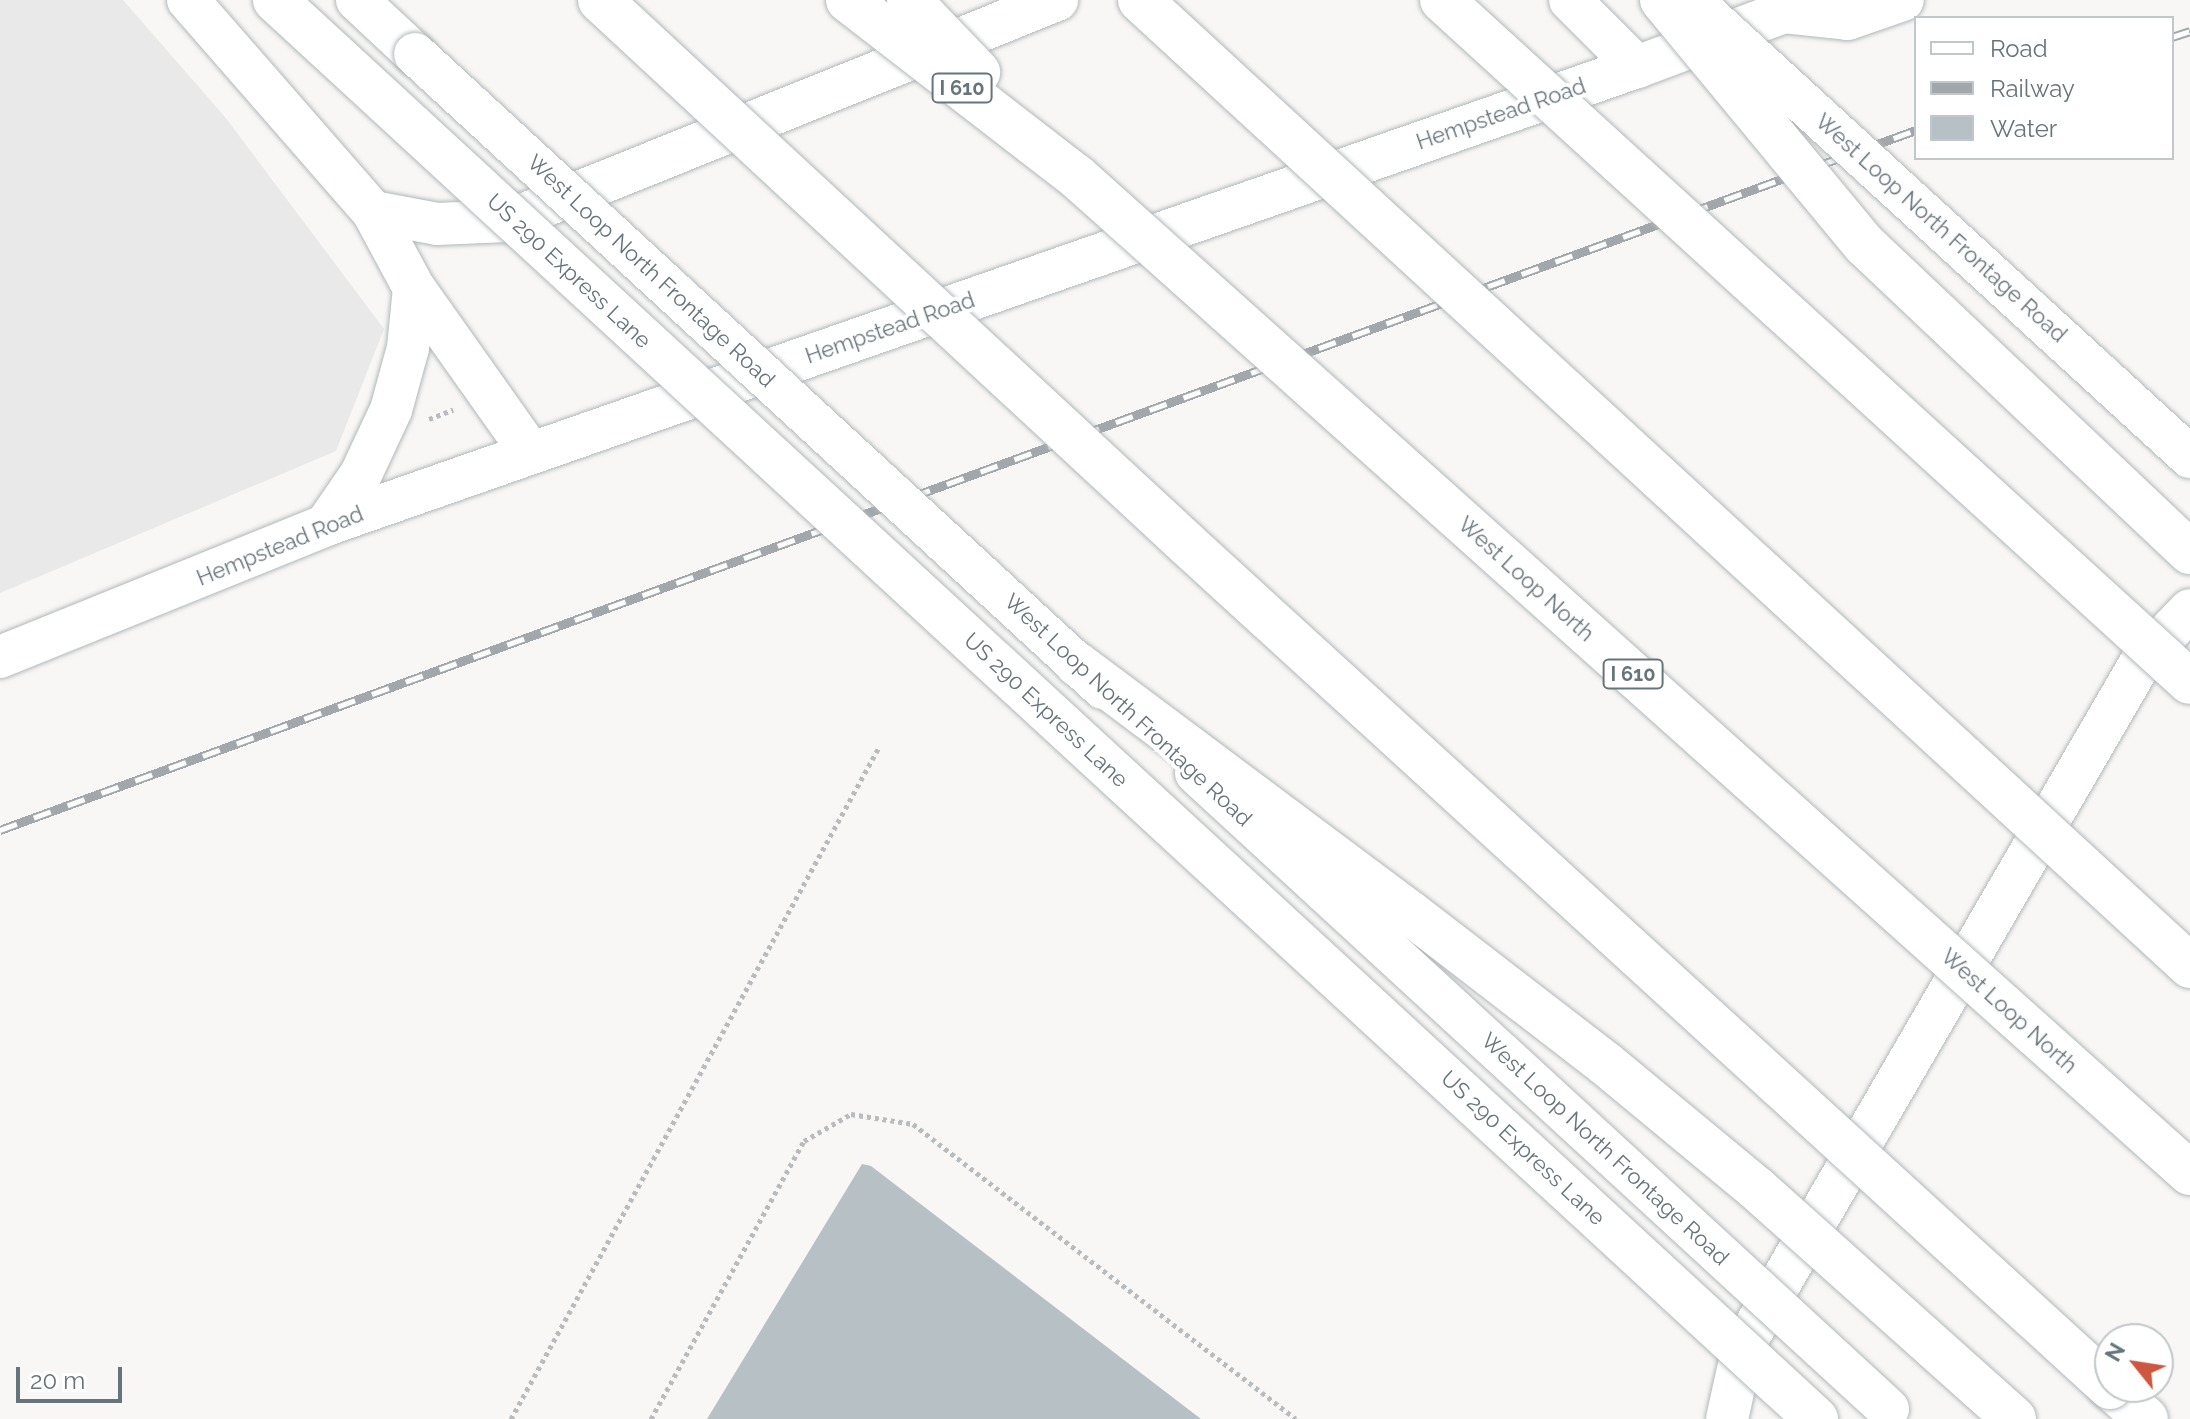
<!DOCTYPE html>
<html>
<head>
<meta charset="utf-8">
<style>
	body { margin:0 }
	#map { position:relative; width:2190px; height:1419px; overflow:hidden; background:#f8f7f5; font-family:Raleway,sans-serif }
	div>[style] { position:absolute }
	[style*='--x'] { left:calc(var(--x)*1px); top:calc(var(--y)*1px); width:calc(var(--w)*1px); rotate:calc(var(--a)*1deg) }
	.built>* { inset:0; background:#e8e9e8 }
	.water>* { inset:0; background:#b7c1c5 }
	.path>* { height:5px; margin-top:-2.5px; transform-origin:0; background:repeating-linear-gradient(90deg,#b9bcbe 0 4px,transparent 0 8px) }
	.roads { filter:drop-shadow(0 0 2px #b2b7ba) drop-shadow(0 0 2px #b2b7ba) }
	.secondary>* { height:42px; margin:-21px; padding:0 21px; transform-origin:21px; border-radius:21px; background:#fff }
	.motorway>* { height:44px; margin:-22px; padding:0 22px; transform-origin:22px; border-radius:22px; background:#fff }
	.rail>* { height:9px; margin-top:-4.5px; transform-origin:0; background:repeating-linear-gradient(90deg,#fff 0 18px,#a1a7ab 0 36px); box-sizing:border-box; border-block:2px solid #a1a7ab }
	.bridges { filter:drop-shadow(0 0 2px #b2b7ba) drop-shadow(0 0 2px #b2b7ba) }
	.secondary-bridge>* { height:42px; margin:-21px; padding:0 21px; transform-origin:21px; border-radius:21px; background:#fff }
	.motorway-bridge>* { height:44px; margin:-22px; padding:0 22px; transform-origin:22px; border-radius:22px; background:#fff }
	span { translate:-50% -50%; white-space:nowrap; text-align:center; line-height:1.15; -webkit-text-stroke:8px #fff; paint-order:stroke }
	.shield-label span { padding:2px 6px; background:#fff; border:2px solid; border-radius:6px; -webkit-text-stroke-width:0 }
	.shield-label { font-size:20px; color:#66747c; font-weight:700 }
	.street-label { font-size:22px; color:#66747c }
	.legend { position:absolute; left:1914px; top:16px; width:260px; height:144px; box-sizing:border-box; background:#fff; border:2px solid #c2c7cb; margin:0; padding:10px 14px; list-style:none; font-size:24px; color:#66747c }
	.legend li { display:flex; align-items:center; gap:16px; height:40px }
	.legend b { width:40px; border:2px solid #c2c7cb }
	.north { position:absolute; left:2094px; top:1323px; width:80px; height:80px; box-sizing:border-box; background:#fff; border:2px solid #c2c7cb; border-radius:50%; rotate:300deg; font-size:22px; font-weight:700; line-height:32px; text-align:center; color:#66747c }
	.north::after { content:''; display:block; margin:auto; width:28px; height:36px; background:#ce573f; clip-path:polygon(50% 0,100% 100%,50% 72%,0 100%) }
	.scale { position:absolute; left:16px; top:1367px; width:106px; height:36px; box-sizing:border-box; border:4px solid #66747c; border-top:0; padding-left:10px; font-size:24px; line-height:28px; white-space:nowrap; color:#66747c; -webkit-text-stroke:6px #fff; paint-order:stroke }
</style>
</head>
<body>
<div id="map">
	<div class="built">
		<div style="clip-path:polygon(0 0,123px 0,225px 117px,384px 329px,336px 451px,0 593px)"></div>
	</div>
	<div class="water">
		<div style="clip-path:polygon(862px 1164px,871px 1166px,1201px 1419px,707px 1419px)"></div>
	</div>
	<div class="path">
		<div style="--x:429;--y:419;--w:26;--a:-21"></div>
		<div style="--x:511;--y:1419;--w:766;--a:-61.29"></div>
		<div style="--x:651;--y:1419;--w:317;--a:-61.2"></div>
		<div style="--x:804;--y:1141;--w:54;--a:-29.9"></div>
		<div style="--x:851;--y:1114;--w:63;--a:9.2"></div>
		<div style="--x:913;--y:1124;--w:483;--a:37.6"></div>
	</div>
	<div class="roads">
		<div class="secondary">
			<div style="--x:188;--y:0;--w:281;--a:48.9"></div>
			<div style="--x:373;--y:212;--w:86;--a:61.7"></div>
			<div style="--x:414;--y:288;--w:202;--a:54.7"></div>
			<div style="--x:357;--y:0;--w:79;--a:43"></div>
			<div style="--x:1570;--y:0;--w:95;--a:45"></div>
			<div style="--x:373;--y:212;--w:65;--a:10.6"></div>
			<div style="--x:437;--y:224;--w:70;--a:-2.5"></div>
			<div style="--x:507;--y:221;--w:593;--a:-21.89"></div>
			<div style="--x:326;--y:525;--w:62;--a:-55.5"></div>
			<div style="--x:361;--y:474;--w:71;--a:-64.9"></div>
			<div style="--x:391;--y:410;--w:64;--a:-74.7"></div>
			<div style="--x:408;--y:348;--w:60;--a:-84.3"></div>
			<div style="--x:0;--y:657;--w:352;--a:-22"></div>
			<div style="--x:326;--y:525;--w:1389;--a:-19.26"></div>
			<div style="--x:1637;--y:67;--w:157;--a:-20.5"></div>
			<div style="--x:1784;--y:12;--w:64;--a:6.2"></div>
			<div style="--x:1848;--y:19;--w:58;--a:-19.1"></div>
			<div style="--x:1727;--y:1419;--w:74;--a:-77.5"></div>
			<div style="--x:1743;--y:1347;--w:794;--a:-59.85"></div>
			<div style="--x:2142;--y:660;--w:69;--a:-46.2"></div>
		</div>
		<div class="motorway">
			<div style="--x:2110;--y:1387;--w:48;--a:41.6"></div>
		</div>
	</div>
	<div class="rail">
		<div style="--x:2172;--y:37;--w:19;--a:-18"></div>
		<div style="--x:0;--y:830;--w:2040;--a:-20.07"></div>
	</div>
	<div class="bridges">
		<div class="secondary-bridge">
			<div style="--x:1691;--y:0;--w:677;--a:42.48"></div>
			<div style="--x:415;--y:54;--w:936;--a:42.66"></div>
			<div style="--x:1196;--y:773;--w:940;--a:42.59"></div>
		</div>
		<div class="motorway-bridge">
			<div style="--x:275;--y:0;--w:2095;--a:42.64"></div>
			<div style="--x:600;--y:0;--w:800;--a:42.82"></div>
			<div style="--x:1187;--y:544;--w:1250;--a:42.41"></div>
			<div style="--x:848;--y:0;--w:288;--a:37.7"></div>
			<div style="--x:1076;--y:176;--w:1495;--a:41.83"></div>
			<div style="--x:909;--y:0;--w:100;--a:46.2"></div>
			<div style="--x:1140;--y:0;--w:1427;--a:42.61"></div>
			<div style="--x:1442;--y:0;--w:1012;--a:42.36"></div>
			<div style="--x:1662;--y:0;--w:318;--a:50.4"></div>
			<div style="--x:1865;--y:245;--w:447;--a:43.4"></div>
			<div style="--x:1077;--y:664;--w:416;--a:36.8"></div>
			<div style="--x:1410;--y:913;--w:247;--a:37.6"></div>
			<div style="--x:1606;--y:1064;--w:195;--a:39.6"></div>
			<div style="--x:1756;--y:1188;--w:346;--a:41.8"></div>
		</div>
	</div>
	<div class="shield-label">
		<span style="left:962px;top:88px">I 610</span>
		<span style="left:1633px;top:674px">I 610</span>
	</div>
	<div class="street-label">
		<span style="left:1501px;top:114px;rotate:-19deg">Hempstead Road</span>
		<span style="left:1941px;top:228px;rotate:42deg">West Loop North Frontage Road</span>
		<span style="left:569px;top:271px;rotate:43deg">US 290 Express Lane</span>
		<span style="left:651px;top:271px;rotate:43deg">West Loop North Frontage Road</span>
		<span style="left:890px;top:328px;rotate:-19deg">Hempstead Road</span>
		<span style="left:280px;top:546px;rotate:-22deg">Hempstead Road</span>
		<span style="left:1526px;top:579px;rotate:42deg">West Loop North</span>
		<span style="left:1046px;top:710px;rotate:43deg">US 290 Express Lane</span>
		<span style="left:1128px;top:710px;rotate:43deg">West Loop North Frontage Road</span>
		<span style="left:2009px;top:1011px;rotate:42deg">West Loop North</span>
		<span style="left:1523px;top:1148px;rotate:43deg">US 290 Express Lane</span>
		<span style="left:1605px;top:1149px;rotate:43deg">West Loop North Frontage Road</span>
	</div>
	<ul class="legend">
	<li><b style="height:10px;background:#fff"></b>Road</li>
	<li><b style="height:10px;background:#a1a7ab"></b>Railway</li>
	<li><b style="height:22px;background:#b7c1c5"></b>Water</li>
	</ul>
	<div class="north">N</div>
	<div class="scale">20 m</div>
</div>
</body>
</html>
